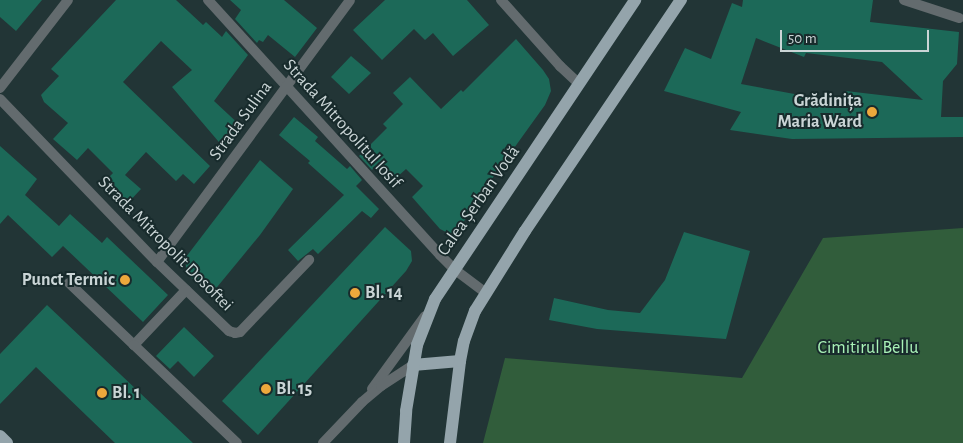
<!DOCTYPE html>
<html>
<head>
<meta charset="utf-8">
<style>
	body { margin:0 }
	#map { position:relative; width:963px; height:443px; overflow:hidden; background:#223536; font-family:"Alegreya Sans",sans-serif }
	div>[style] { position:absolute }
	[style*='--x'] { left:calc(var(--x)*1px); top:calc(var(--y)*1px); width:calc(var(--w)*1px); rotate:calc(var(--a)*1deg) }
	.green>* { inset:0; background:#315d3b }
	.building>* { inset:0; background:#1c6958 }
	.street>* { height:10px; margin:-5px; padding:0 5px; transform-origin:5px; border-radius:5px; background:#636b6e }
	.primary>* { height:12px; margin:-6px; padding:0 6px; transform-origin:6px; border-radius:6px; background:#94a4ab }
	.dots>* { width:14px; height:14px; translate:-50% -50%; box-sizing:border-box; border:2px solid #182b2c; border-radius:50% }
	span { translate:-50% -50%; white-space:nowrap; text-align:center; line-height:1.15; -webkit-text-stroke:4px #182b2c; paint-order:stroke }
	.poi-label { font-size:18px; color:#cad5d6; font-weight:700 }
	.right { translate:-100% -50%; text-align:right }
	.left { translate:0 -50%; text-align:left }
	.street-label { font-size:18px; color:#cad5d6 }
	.park-label { font-size:18px; color:#a9f2b7 }
	.scale { position:absolute; left:780px; top:30px; width:149px; height:22px; box-sizing:border-box; border:2px solid #cad5d6; border-top:0; padding-left:6px; font-size:15px; line-height:18px; white-space:nowrap; color:#cad5d6; -webkit-text-stroke:4px #182b2c; paint-order:stroke }
</style>
</head>
<body>
<div id="map">
	<div class="green">
		<div style="clip-path:polygon(963px 228px,963px 443px,483px 443px,505px 358px,742px 378px,823px 238px)"></div>
	</div>
	<div class="building">
		<div style="clip-path:polygon(0 0,42px 0,16px 31px,0 17px)"></div>
		<div style="clip-path:polygon(116px 0,176px 0,203px 25px,206px 22px,222px 37px,226px 31px,248px 55px,214px 101px,243px 128px,224px 148px,172px 87px,192px 70px,161px 41px,123px 82px,210px 166px,194px 184px,183px 174px,176px 181px,146px 152px,125px 175px,141px 189px,126px 205px,103px 183px,113px 173px,88px 148px,77px 160px,53px 139px,68px 123px,44px 102px,41px 95px,59px 76px,51px 69px)"></div>
		<div style="clip-path:polygon(230px 0,284px 0,317px 28px,295px 57px,268px 35px,263px 42px,259px 40px,257px 43px,235px 19px,241px 10px)"></div>
		<div style="clip-path:polygon(385px 0,467px 0,489px 25px,453px 56px,433px 33px,425px 40px,414px 29px,382px 60px,353px 30px)"></div>
		<div style="clip-path:polygon(evenodd,743px 0,873px 0,870px 22px,959px 32px,957px 64px,943px 81px,941px 117px,963px 117px,963px 137px,792px 139px,730px 130px,741px 112px,664px 91px,685px 48px,711px 59px,732px 3px,742px 7px,743px 0,756px 38px,804px 57px,806px 53px,882px 62px,923px 100px,846px 91px,844px 101px,816px 98px,741px 84px,756px 38px)"></div>
		<div style="clip-path:polygon(516px 39px,543px 70px,549px 79px,551px 91px,545px 105px,481px 194px,483px 196px,455px 233px,448px 233px,440px 229px,412px 197px,423px 186px,406px 169px,396px 178px,379px 162px,372px 170px,359px 156px,387px 128px,383px 124px,403px 104px,393px 93px,410px 77px,441px 109px,461px 90px,463px 92px)"></div>
		<div style="clip-path:polygon(351px 56px,371px 73px,349px 94px,331px 77px)"></div>
		<div style="clip-path:polygon(294px 117px,318px 137px,315px 141px,347px 169px,350px 166px,362px 180px,356px 186px,379px 209px,371px 218px,362px 211px,318px 254px,313px 249px,298px 261px,288px 250px,344px 195px,308px 163px,310px 161px,279px 135px)"></div>
		<div style="clip-path:polygon(0 146px,37px 179px,25px 195px,59px 226px,70px 214px,102px 243px,107px 237px,168px 295px,143px 322px,63px 246px,52px 257px,8px 215px,0 224px)"></div>
		<div style="clip-path:polygon(260px 160px,293px 189px,260px 235px,213px 292px,205px 290px,186px 273px,186px 257px)"></div>
		<div style="clip-path:polygon(385px 227px,411px 251px,412px 261px,406px 271px,258px 435px,222px 401px)"></div>
		<div style="clip-path:polygon(684px 232px,750px 251px,726px 339px,597px 329px,549px 320px,554px 298px,608px 310px,640px 313px,665px 280px)"></div>
		<div style="clip-path:polygon(47px 305px,193px 443px,115px 443px,36px 367px,0 404px,0 354px)"></div>
		<div style="clip-path:polygon(184px 327px,214px 356px,194px 377px,178px 361px,170px 369px,156px 356px)"></div>
	</div>
	<div class="street">
		<div style="--x:208;--y:0;--w:345;--a:47.7"></div>
		<div style="--x:440;--y:255;--w:20;--a:45"></div>
		<div style="--x:454;--y:269;--w:40;--a:37"></div>
		<div style="--x:501;--y:0;--w:89;--a:48.2"></div>
		<div style="--x:560;--y:66;--w:26;--a:43"></div>
		<div style="--x:904;--y:0;--w:58;--a:18.1"></div>
		<div style="--x:0;--y:88;--w:111;--a:-52.3"></div>
		<div style="--x:0;--y:99;--w:226;--a:46.1"></div>
		<div style="--x:157;--y:262;--w:100;--a:43.8"></div>
		<div style="--x:229;--y:331;--w:6;--a:18"></div>
		<div style="--x:235;--y:333;--w:5;--a:-11"></div>
		<div style="--x:240;--y:332;--w:100;--a:-46.2"></div>
		<div style="--x:157;--y:262;--w:325;--a:-53.6"></div>
		<div style="--x:69;--y:283;--w:90;--a:43.6"></div>
		<div style="--x:186;--y:290;--w:76;--a:133.4"></div>
		<div style="--x:134;--y:345;--w:142;--a:43.6"></div>
		<div style="--x:372;--y:389;--w:90;--a:-54"></div>
		<div style="--x:323;--y:443;--w:57;--a:-46.4"></div>
		<div style="--x:362;--y:402;--w:25;--a:-40"></div>
		<div style="--x:381;--y:386;--w:38;--a:-33"></div>
	</div>
	<div class="primary">
		<div style="--x:413;--y:365;--w:47;--a:-4.9"></div>
		<div style="--x:0;--y:436;--w:10;--a:45"></div>
		<div style="--x:404;--y:443;--w:32;--a:-86"></div>
		<div style="--x:406;--y:411;--w:67;--a:-80.5"></div>
		<div style="--x:417;--y:345;--w:49;--a:-68.6"></div>
		<div style="--x:435;--y:299;--w:360;--a:-56.2"></div>
		<div style="--x:450;--y:443;--w:83;--a:-83"></div>
		<div style="--x:460;--y:361;--w:20;--a:-79"></div>
		<div style="--x:464;--y:341;--w:32;--a:-70"></div>
		<div style="--x:475;--y:311;--w:94;--a:-58"></div>
		<div style="--x:525;--y:231;--w:279;--a:-56"></div>
	</div>
	<div class="dots">
		<div style="left:872px;top:112px;background:#eda83c"></div>
		<div style="left:125px;top:280px;background:#eda83c"></div>
		<div style="left:355px;top:293px;background:#eda83c"></div>
		<div style="left:266px;top:389px;background:#eda83c"></div>
		<div style="left:102px;top:393px;background:#eda83c"></div>
	</div>
	<div class="poi-label">
		<span class="right" style="left:862px;top:112px">Grădinița<br>Maria Ward</span>
		<span class="right" style="left:115px;top:280px">Punct Termic</span>
		<span class="left" style="left:365px;top:293px">Bl. 14</span>
		<span class="left" style="left:276px;top:389px">Bl. 15</span>
		<span class="left" style="left:112px;top:393px">Bl. 1</span>
	</div>
	<div class="street-label">
		<span style="left:241px;top:121px;rotate:-54deg">Strada Sulina</span>
		<span style="left:342px;top:124px;rotate:48deg">Strada Mitropolitul Iosif</span>
		<span style="left:479px;top:201px;rotate:-55deg">Calea Șerban Vodă</span>
		<span style="left:165px;top:244px;rotate:45deg">Strada Mitropolit Dosoftei</span>
	</div>
	<div class="park-label">
		<span style="left:868px;top:348px">Cimitirul Bellu</span>
	</div>
	<div class="scale">50 m</div>
</div>
</body>
</html>
